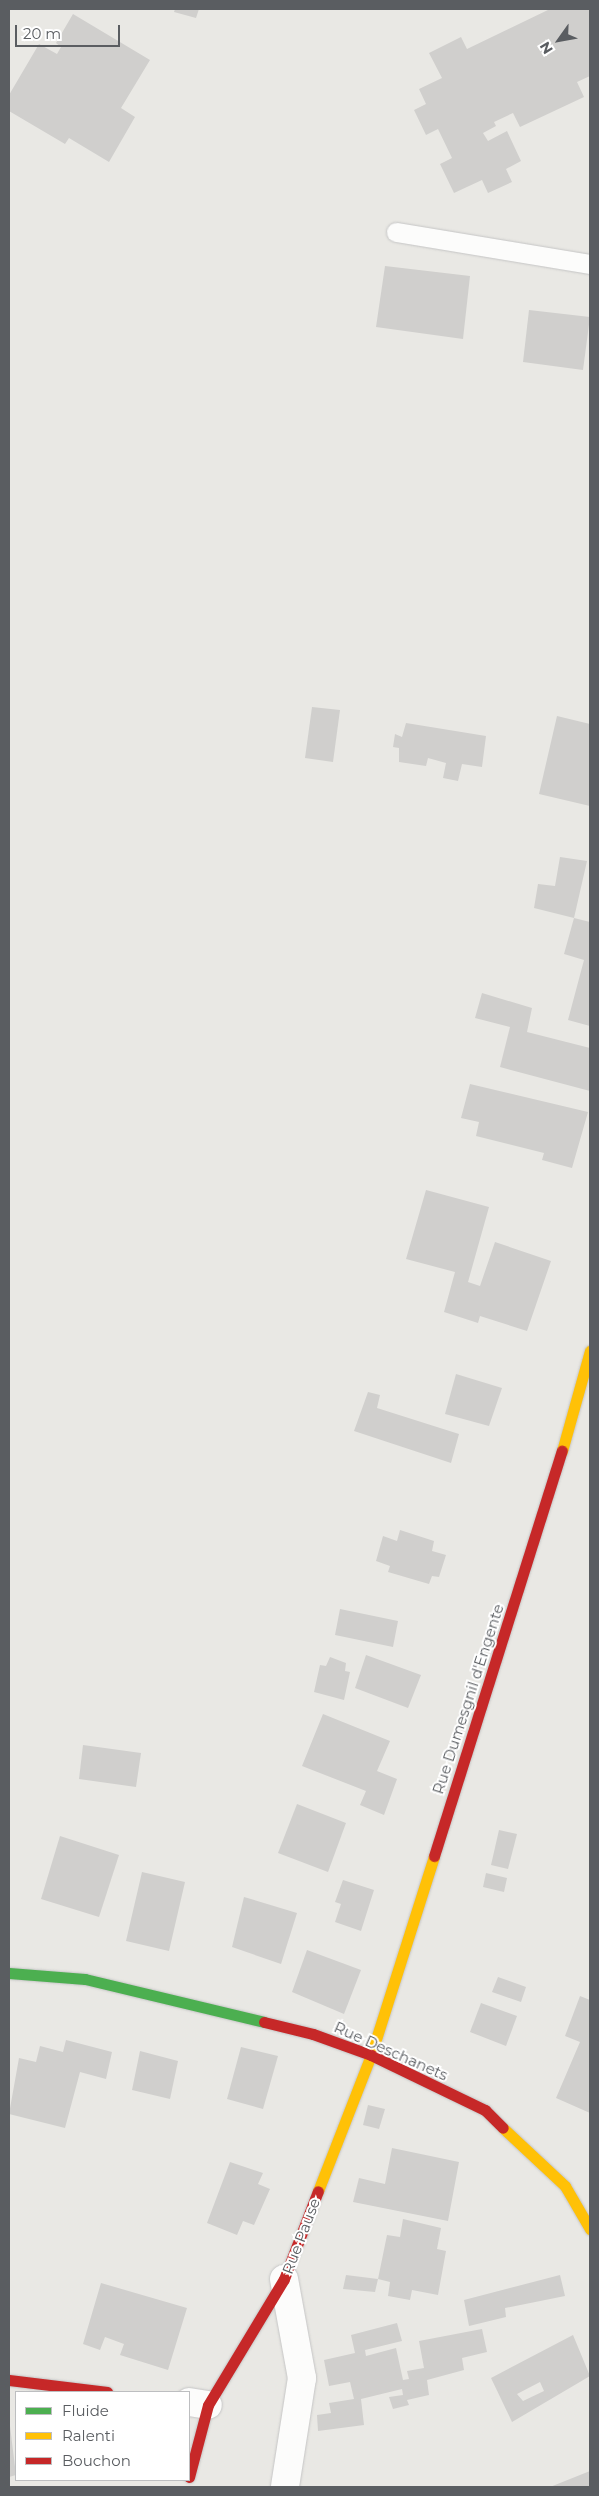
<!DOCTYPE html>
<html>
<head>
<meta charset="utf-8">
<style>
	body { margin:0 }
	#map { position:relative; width:599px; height:2496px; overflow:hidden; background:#e9e8e4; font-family:Montserrat,sans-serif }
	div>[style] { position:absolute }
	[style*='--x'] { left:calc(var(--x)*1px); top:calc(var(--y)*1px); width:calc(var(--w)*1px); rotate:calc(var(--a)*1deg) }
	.building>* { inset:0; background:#d0cfcd }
	.roads { filter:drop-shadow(0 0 1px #c5c5c5) drop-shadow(0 0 1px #c5c5c5) }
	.lane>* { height:19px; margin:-9.5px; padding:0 9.5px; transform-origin:9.5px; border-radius:9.5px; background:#fcfcfb }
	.street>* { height:28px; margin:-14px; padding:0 14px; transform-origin:14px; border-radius:14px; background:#fcfcfb }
	.fast>* { height:11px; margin:-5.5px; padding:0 5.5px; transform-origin:5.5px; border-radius:5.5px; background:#4caf50 }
	.slow>* { height:11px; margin:-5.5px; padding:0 5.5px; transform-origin:5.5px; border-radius:5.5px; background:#ffc107 }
	.jam>* { height:11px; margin:-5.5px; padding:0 5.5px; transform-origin:5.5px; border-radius:5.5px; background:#c62828 }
	span { translate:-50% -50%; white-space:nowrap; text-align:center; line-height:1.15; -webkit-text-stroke:4px #fff; paint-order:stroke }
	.street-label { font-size:15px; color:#5a5d61 }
	.frame { position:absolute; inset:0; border:10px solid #5a5d61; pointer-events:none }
	.legend { position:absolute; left:15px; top:2391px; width:175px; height:90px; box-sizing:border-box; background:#fff; border:1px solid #bdbec0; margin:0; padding:6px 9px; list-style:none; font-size:15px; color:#5a5d61 }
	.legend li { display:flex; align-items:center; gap:10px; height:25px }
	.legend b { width:25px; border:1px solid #bdbec0 }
	.north { position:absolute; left:534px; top:15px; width:50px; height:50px; -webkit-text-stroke:4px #fff; paint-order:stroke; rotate:238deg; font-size:14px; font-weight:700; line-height:20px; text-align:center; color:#5a5d61 }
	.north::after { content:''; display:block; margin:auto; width:18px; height:22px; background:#5a5d61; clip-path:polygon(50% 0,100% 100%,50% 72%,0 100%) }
	.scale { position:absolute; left:15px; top:25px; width:105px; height:22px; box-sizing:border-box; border:2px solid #5a5d61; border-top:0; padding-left:6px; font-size:15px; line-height:18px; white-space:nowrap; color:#5a5d61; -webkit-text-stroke:4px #fff; paint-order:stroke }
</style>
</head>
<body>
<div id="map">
	<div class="building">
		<div style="clip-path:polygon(175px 9px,199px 9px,196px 18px,174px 12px)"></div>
		<div style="clip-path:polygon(550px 9px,590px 9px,590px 76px,577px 82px,584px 97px,520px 127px,513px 113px,494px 122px,496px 126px,483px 133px,488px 141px,507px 131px,521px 161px,506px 169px,512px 182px,488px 193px,482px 180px,454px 193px,440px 164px,452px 158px,438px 129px,426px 135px,414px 110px,426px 104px,419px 89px,442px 78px,429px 53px,461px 37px,467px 49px)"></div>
		<div style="clip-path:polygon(73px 14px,150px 60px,121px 108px,135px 117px,109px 162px,69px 138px,65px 144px,9px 111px,9px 95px,39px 44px,57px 54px,61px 47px,56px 43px)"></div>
		<div style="clip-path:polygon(385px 266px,470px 276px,463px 339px,376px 327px)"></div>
		<div style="clip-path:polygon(529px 310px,590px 317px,583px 370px,523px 362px)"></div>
		<div style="clip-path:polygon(312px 707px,340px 710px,333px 762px,305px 758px)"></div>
		<div style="clip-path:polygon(557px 716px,590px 724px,590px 806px,539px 794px)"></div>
		<div style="clip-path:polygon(406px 723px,486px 736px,482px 767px,462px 764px,458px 781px,443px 778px,446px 763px,428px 758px,426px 766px,399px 762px,399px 748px,393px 747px,395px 734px,402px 737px)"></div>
		<div style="clip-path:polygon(560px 857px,587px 861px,574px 918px,534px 908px,538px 884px,555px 886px)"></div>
		<div style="clip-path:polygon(574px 918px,590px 922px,590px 1026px,568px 1020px,584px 960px,564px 954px)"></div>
		<div style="clip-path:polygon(482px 993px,532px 1008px,527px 1032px,590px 1048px,590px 1091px,500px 1067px,510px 1027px,475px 1018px)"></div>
		<div style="clip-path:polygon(470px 1084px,588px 1112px,572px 1168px,542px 1160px,544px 1153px,476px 1136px,479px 1122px,461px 1118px)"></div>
		<div style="clip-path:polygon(426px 1190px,489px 1207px,468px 1282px,480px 1286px,495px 1242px,551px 1261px,527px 1331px,480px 1316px,478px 1323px,444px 1312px,455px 1272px,406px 1259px)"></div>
		<div style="clip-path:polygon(456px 1374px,502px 1388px,489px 1426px,445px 1414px)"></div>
		<div style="clip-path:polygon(368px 1392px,380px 1395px,377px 1408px,459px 1434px,451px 1463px,354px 1431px)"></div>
		<div style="clip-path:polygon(400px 1530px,434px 1541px,432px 1551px,446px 1555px,439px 1577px,432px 1576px,429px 1584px,388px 1572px,390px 1566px,376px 1561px,383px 1536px,397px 1541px)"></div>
		<div style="clip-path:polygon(340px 1609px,398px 1621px,393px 1647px,335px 1635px)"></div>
		<div style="clip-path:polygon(366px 1655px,421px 1675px,408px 1708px,355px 1688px)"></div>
		<div style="clip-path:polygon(330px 1657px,346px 1663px,345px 1671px,350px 1672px,344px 1700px,314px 1692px,320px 1665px,326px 1666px)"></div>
		<div style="clip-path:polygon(323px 1714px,390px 1741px,377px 1771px,397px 1779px,384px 1815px,360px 1805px,366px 1791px,302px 1766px)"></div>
		<div style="clip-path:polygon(83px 1745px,141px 1753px,136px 1787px,79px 1779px)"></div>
		<div style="clip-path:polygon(297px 1804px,346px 1823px,328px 1872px,278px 1853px)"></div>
		<div style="clip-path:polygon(499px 1830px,517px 1834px,508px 1869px,491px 1865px)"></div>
		<div style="clip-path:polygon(60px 1836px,119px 1855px,99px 1917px,41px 1899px)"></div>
		<div style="clip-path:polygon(142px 1872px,185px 1882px,169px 1951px,126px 1941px)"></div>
		<div style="clip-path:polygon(486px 1873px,507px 1878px,504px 1892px,483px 1887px)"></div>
		<div style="clip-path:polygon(343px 1880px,374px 1890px,361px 1931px,335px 1922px,341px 1904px,335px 1902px)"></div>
		<div style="clip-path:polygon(244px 1897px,297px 1913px,281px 1964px,232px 1947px)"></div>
		<div style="clip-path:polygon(307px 1950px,361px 1970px,344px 2014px,292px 1992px)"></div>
		<div style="clip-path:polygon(498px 1977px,526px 1987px,521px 2002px,492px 1992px)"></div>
		<div style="clip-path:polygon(580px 1996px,590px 2000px,590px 2113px,556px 2098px,580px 2042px,565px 2036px)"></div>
		<div style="clip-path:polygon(481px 2003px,517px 2016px,506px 2046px,470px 2032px)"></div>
		<div style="clip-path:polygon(66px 2040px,112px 2052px,106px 2079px,80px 2072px,65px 2128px,9px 2114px,19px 2058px,36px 2062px,40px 2046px,63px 2052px)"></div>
		<div style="clip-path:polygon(241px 2047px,278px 2056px,263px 2109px,227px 2099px)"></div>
		<div style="clip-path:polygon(140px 2051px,178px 2061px,170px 2099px,132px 2090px)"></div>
		<div style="clip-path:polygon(368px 2105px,385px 2109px,379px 2129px,363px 2125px)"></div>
		<div style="clip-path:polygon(392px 2148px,459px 2162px,448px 2221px,353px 2202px,359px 2178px,385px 2184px)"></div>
		<div style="clip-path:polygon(230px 2162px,263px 2173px,258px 2184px,270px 2189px,254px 2225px,243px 2221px,237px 2235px,207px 2223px)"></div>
		<div style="clip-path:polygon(403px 2219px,441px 2228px,437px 2249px,446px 2251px,438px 2295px,412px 2290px,410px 2300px,388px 2296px,390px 2282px,378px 2279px,387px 2235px,400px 2237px)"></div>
		<div style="clip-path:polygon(346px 2275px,378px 2279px,375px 2292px,343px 2289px)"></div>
		<div style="clip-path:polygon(560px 2275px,565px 2296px,505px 2308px,506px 2317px,469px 2326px,464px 2300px)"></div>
		<div style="clip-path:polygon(101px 2283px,187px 2308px,168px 2370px,120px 2355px,124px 2344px,105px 2337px,100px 2350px,83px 2344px)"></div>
		<div style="clip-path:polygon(397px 2323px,402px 2341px,365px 2350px,366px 2356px,396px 2348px,403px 2380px,409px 2379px,407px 2371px,424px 2368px,419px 2341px,482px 2329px,487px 2352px,462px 2358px,464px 2370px,427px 2380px,429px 2395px,407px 2400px,409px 2405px,393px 2409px,389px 2397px,403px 2395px,402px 2389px,361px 2399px,364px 2425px,318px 2431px,317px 2415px,331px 2413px,329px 2403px,354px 2399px,350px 2382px,329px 2386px,324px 2360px,355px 2353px,351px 2335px)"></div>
		<div style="clip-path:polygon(evenodd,573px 2335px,590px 2376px,512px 2422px,491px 2378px,573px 2335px,540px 2382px,544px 2391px,523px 2401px,517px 2394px,540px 2382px)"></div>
		<div style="clip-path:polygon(10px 2426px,16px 2475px,9px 2477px,9px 2426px)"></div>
		<div style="clip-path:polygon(590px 2471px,590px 2487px,550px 2487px)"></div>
	</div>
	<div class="roads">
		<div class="lane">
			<div style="--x:396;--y:232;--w:197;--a:9.4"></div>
		</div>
		<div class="street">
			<div style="--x:284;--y:2279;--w:101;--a:79.7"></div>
			<div style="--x:302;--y:2378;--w:110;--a:98.9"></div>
			<div style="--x:189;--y:2402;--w:19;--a:9"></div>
		</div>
		<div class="fast">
			<div style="--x:9;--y:1973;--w:76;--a:4.5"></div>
			<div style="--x:85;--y:1979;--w:184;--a:13.5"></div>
		</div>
		<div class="slow">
			<div style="--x:562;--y:1451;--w:104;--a:-74.4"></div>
			<div style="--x:503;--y:2128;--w:85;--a:43.1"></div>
			<div style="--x:565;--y:2186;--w:50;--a:59.8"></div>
			<div style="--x:318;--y:2191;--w:146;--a:-68.7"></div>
			<div style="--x:371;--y:2055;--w:209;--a:-72.4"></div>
		</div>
		<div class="jam">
			<div style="--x:434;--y:1856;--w:425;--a:-72.5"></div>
			<div style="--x:264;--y:2022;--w:50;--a:13.8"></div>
			<div style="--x:313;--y:2034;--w:62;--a:19.9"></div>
			<div style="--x:371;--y:2055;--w:127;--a:25.8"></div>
			<div style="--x:485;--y:2110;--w:25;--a:45"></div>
			<div style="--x:9;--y:2380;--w:99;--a:7"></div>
			<div style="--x:189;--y:2477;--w:74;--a:-75.2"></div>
			<div style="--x:208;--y:2405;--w:147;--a:-58.9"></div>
			<div style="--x:284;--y:2279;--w:94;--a:-68.9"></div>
		</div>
	</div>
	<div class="street-label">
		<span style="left:468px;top:1699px;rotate:-72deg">Rue Dumesgnil d'Engente</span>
		<span style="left:391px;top:2051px;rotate:24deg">Rue Deschanets</span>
		<span style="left:301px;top:2236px;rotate:-69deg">Rue Pause</span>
	</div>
	<div class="frame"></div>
	<ul class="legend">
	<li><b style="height:6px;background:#4caf50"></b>Fluide</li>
	<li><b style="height:6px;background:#ffc107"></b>Ralenti</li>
	<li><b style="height:6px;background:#c62828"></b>Bouchon</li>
	</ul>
	<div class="north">N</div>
	<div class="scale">20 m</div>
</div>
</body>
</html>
